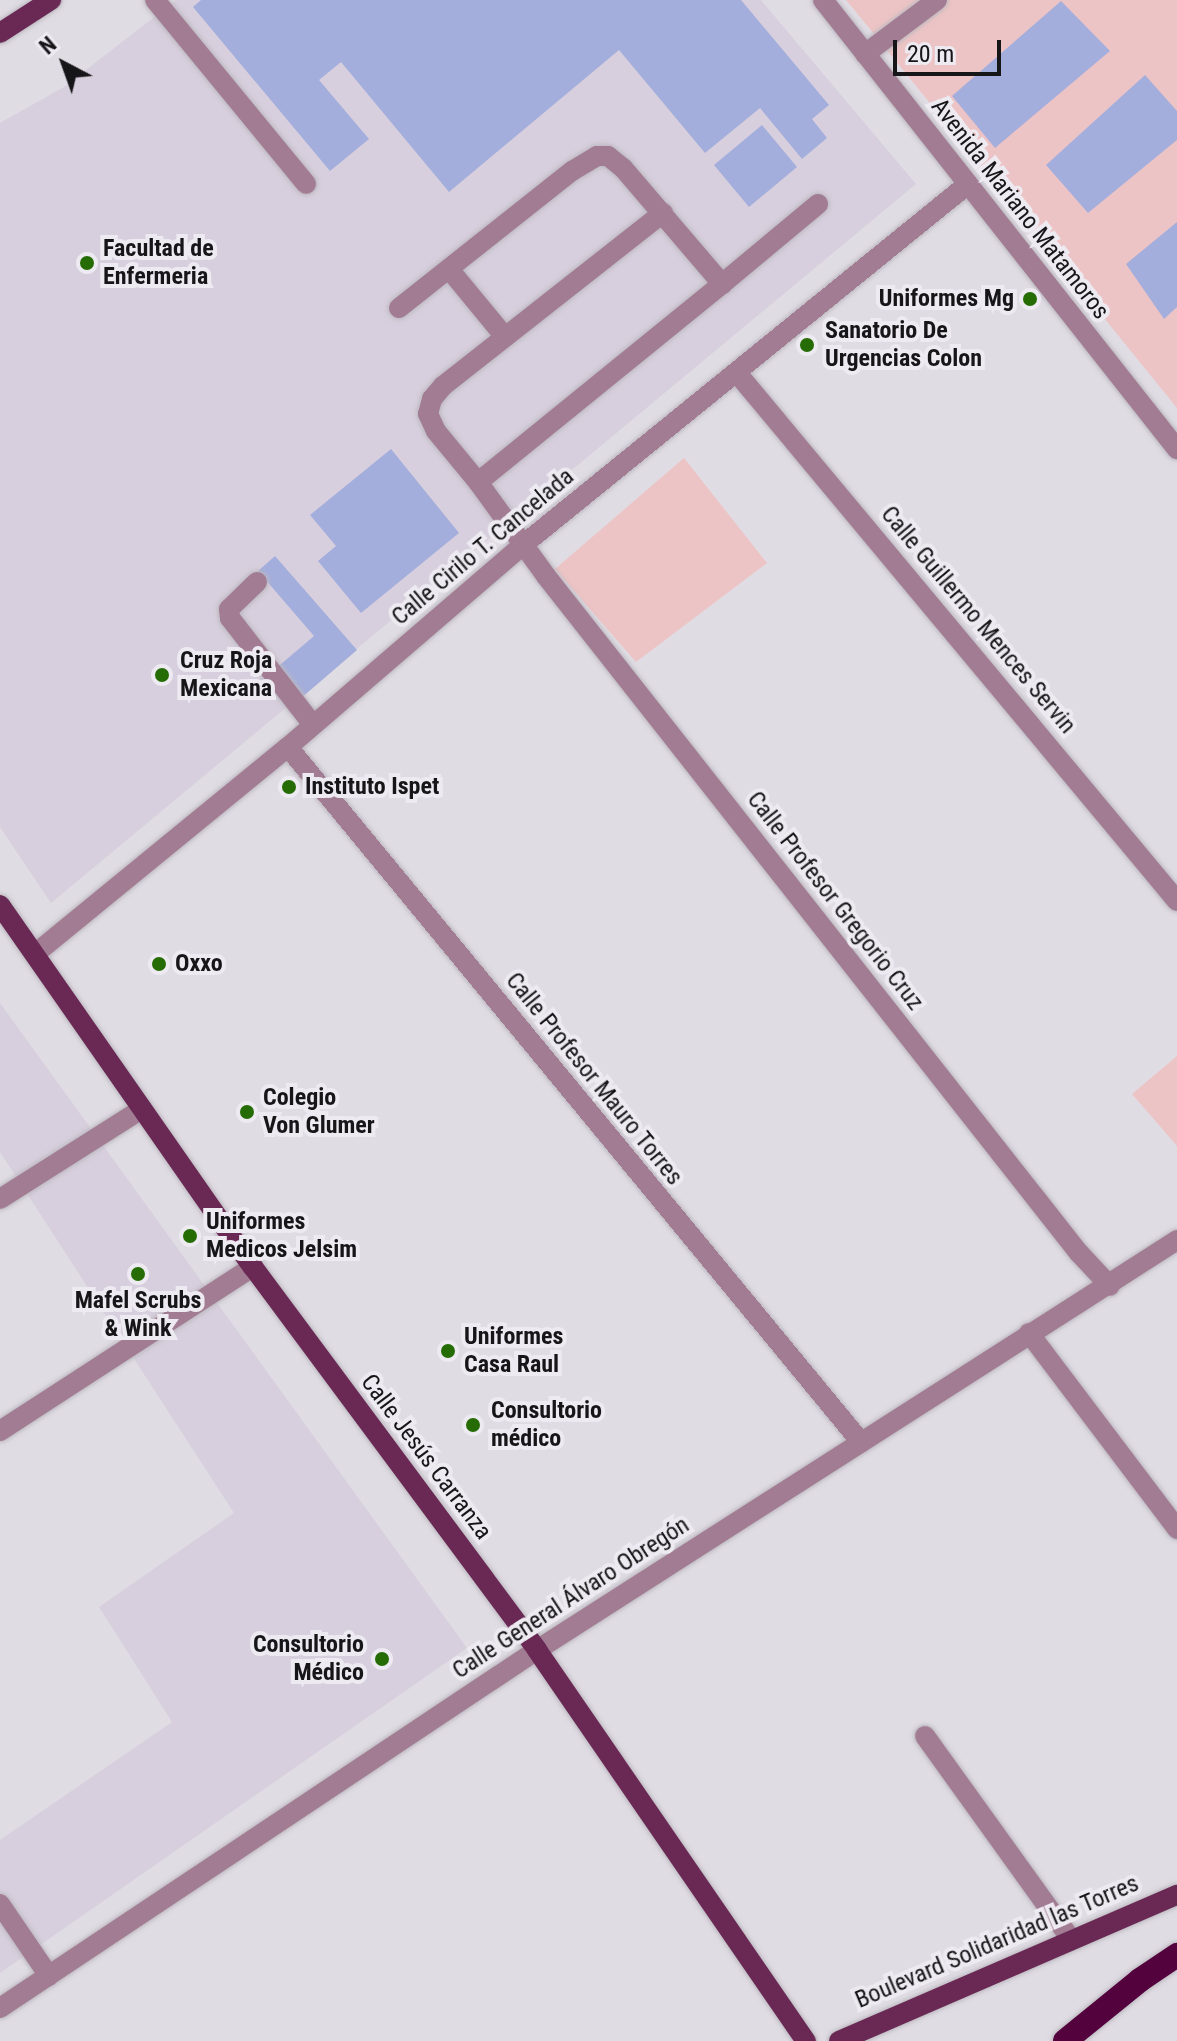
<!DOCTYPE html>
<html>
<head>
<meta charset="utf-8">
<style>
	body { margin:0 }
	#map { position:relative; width:1177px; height:2041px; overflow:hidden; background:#e0dce4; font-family:"Roboto Condensed",sans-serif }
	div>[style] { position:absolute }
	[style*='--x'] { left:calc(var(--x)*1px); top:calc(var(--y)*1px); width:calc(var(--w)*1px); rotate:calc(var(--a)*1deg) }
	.built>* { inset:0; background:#d7cfdd }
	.green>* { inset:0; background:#edc4c5 }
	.building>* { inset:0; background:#a4aedc }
	.roads { filter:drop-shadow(0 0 2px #bcb8bf) drop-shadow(0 0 2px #bcb8bf) }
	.minor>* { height:20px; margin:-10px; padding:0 10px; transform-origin:10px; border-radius:10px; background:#a27c93 }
	.major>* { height:20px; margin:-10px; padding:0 10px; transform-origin:10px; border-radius:10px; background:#6a2954 }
	.highway>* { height:24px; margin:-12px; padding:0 12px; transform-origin:12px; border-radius:12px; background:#54023e }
	.dots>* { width:22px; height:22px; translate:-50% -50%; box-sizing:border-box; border:4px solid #edeaf1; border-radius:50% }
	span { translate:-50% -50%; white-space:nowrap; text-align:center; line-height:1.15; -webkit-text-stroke:8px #edeaf1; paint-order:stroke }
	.street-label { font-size:24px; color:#161518 }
	.poi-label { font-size:24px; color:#161518; font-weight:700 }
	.left { translate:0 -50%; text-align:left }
	.right { translate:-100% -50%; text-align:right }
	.north { position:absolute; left:24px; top:24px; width:80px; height:80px; -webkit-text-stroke:6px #edeaf1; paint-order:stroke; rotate:319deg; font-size:22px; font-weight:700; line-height:32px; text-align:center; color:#161518 }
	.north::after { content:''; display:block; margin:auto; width:28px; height:36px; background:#161518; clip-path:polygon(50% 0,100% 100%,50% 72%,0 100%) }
	.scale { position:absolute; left:893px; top:40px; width:108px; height:36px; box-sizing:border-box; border:4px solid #161518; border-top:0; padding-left:10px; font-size:24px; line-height:28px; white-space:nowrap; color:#161518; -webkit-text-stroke:6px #edeaf1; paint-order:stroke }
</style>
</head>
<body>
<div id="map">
	<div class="built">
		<div style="clip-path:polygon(176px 0,761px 0,916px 184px,51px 903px,0 827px,0 123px,64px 87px)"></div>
		<div style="clip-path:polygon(0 1003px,467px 1648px,0 1973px,0 1840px,172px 1722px,99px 1607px,234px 1513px,0 1152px)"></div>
	</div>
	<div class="green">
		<div style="clip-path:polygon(846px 0,1177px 0,1177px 408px,869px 28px)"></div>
		<div style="clip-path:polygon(684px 458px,767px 563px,636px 662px,555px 569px)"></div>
		<div style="clip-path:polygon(1177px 1056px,1177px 1146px,1132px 1094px)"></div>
	</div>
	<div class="building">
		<div style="clip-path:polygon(201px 0,741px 0,829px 105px,812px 119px,827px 138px,802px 159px,760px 108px,705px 153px,619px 50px,449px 192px,341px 62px,319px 80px,369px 139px,330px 171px,193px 7px)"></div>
		<div style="clip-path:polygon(1061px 1px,1110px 51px,995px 148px,952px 96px)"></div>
		<div style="clip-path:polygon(1145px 75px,1177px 111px,1177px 140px,1088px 213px,1046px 165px)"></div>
		<div style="clip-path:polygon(762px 125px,797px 167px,749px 207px,714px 165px)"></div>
		<div style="clip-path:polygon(1177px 222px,1177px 307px,1164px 319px,1126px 264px)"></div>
		<div style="clip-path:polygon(391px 449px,459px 533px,361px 613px,318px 561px,336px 546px,310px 515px)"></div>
		<div style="clip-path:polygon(275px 556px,357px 650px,300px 699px,274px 670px,314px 636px,258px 571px)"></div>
	</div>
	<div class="roads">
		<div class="minor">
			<div style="--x:155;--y:0;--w:238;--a:50.6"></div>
			<div style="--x:823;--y:0;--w:572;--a:51.75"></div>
			<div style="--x:865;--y:54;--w:90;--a:-36.9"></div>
			<div style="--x:449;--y:269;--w:88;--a:50.5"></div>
			<div style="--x:722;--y:284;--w:125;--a:-39.8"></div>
			<div style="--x:399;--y:308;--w:221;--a:-38.4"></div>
			<div style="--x:572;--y:171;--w:29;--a:-31"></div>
			<div style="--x:597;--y:156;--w:11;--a:0"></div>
			<div style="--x:608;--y:156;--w:19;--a:39"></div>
			<div style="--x:623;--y:168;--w:153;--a:49.5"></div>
			<div style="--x:722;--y:284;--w:314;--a:140.9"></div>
			<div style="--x:478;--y:482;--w:116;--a:54.1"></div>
			<div style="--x:546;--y:576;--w:862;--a:51.79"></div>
			<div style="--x:1079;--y:1253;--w:45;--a:46.8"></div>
			<div style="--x:737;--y:373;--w:687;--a:50.19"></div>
			<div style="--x:478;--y:482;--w:66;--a:-129.5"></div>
			<div style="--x:436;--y:431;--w:19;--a:-115"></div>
			<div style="--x:428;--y:414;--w:16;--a:-75"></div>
			<div style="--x:432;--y:399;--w:17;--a:-50"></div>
			<div style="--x:443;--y:386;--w:280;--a:-38.2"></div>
			<div style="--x:257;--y:582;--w:39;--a:136"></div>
			<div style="--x:229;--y:609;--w:9;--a:84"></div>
			<div style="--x:230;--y:618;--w:135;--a:52.2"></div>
			<div style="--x:288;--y:747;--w:901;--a:50.5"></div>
			<div style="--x:35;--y:954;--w:327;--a:-39.3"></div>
			<div style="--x:288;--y:747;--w:310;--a:-40.7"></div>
			<div style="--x:523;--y:545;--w:573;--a:-39.05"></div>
			<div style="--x:0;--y:1199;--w:168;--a:-32.4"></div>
			<div style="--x:1029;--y:1333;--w:246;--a:52.9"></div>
			<div style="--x:0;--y:1431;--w:302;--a:-33"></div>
			<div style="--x:925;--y:1736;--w:250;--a:54.3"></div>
			<div style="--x:0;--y:1904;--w:87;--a:55.8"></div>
			<div style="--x:0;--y:2008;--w:645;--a:-33.69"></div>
			<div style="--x:537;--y:1650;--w:760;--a:-32.64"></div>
		</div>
		<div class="major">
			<div style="--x:0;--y:33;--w:61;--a:-32.9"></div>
			<div style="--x:0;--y:905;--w:442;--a:55.1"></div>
			<div style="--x:253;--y:1267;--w:477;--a:53.4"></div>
			<div style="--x:537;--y:1650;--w:475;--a:55.5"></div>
			<div style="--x:839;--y:2041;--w:368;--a:-23.4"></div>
		</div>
		<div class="highway">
			<div style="--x:1065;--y:2041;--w:97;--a:-39.1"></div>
			<div style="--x:1140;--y:1980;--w:45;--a:-34"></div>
		</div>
	</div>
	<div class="dots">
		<div style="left:87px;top:263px;background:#266c05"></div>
		<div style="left:1030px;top:299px;background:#266c05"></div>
		<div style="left:807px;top:345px;background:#266c05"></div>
		<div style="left:162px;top:675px;background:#266c05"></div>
		<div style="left:289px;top:787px;background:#266c05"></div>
		<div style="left:159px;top:964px;background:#266c05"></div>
		<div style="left:247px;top:1112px;background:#266c05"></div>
		<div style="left:190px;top:1236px;background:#266c05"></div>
		<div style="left:138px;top:1274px;background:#266c05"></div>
		<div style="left:448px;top:1351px;background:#266c05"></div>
		<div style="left:473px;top:1425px;background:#266c05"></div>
		<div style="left:382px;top:1659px;background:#266c05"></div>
	</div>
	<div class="street-label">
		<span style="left:1020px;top:209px;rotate:52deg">Avenida Mariano Matamoros</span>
		<span style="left:483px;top:547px;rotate:-40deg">Calle Cirilo T. Cancelada</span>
		<span style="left:978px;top:620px;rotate:50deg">Calle Guillermo Mences Servin</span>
		<span style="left:835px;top:901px;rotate:52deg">Calle Profesor Gregorio Cruz</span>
		<span style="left:594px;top:1079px;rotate:51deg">Calle Profesor Mauro Torres</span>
		<span style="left:426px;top:1457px;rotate:53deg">Calle Jesús Carranza</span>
		<span style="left:571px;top:1598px;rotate:-33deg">Calle General Álvaro Obregón</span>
		<span style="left:997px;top:1942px;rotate:-23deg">Boulevard Solidaridad las Torres</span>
	</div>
	<div class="poi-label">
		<span class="left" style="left:103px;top:263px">Facultad de<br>Enfermeria</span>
		<span class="right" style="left:1014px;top:299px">Uniformes Mg</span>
		<span class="left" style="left:825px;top:345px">Sanatorio De<br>Urgencias Colon</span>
		<span class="left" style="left:180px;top:675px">Cruz Roja<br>Mexicana</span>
		<span class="left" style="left:305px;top:787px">Instituto Ispet</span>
		<span class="left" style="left:175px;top:964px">Oxxo</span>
		<span class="left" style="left:263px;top:1112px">Colegio<br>Von Glumer</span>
		<span class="left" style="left:206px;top:1236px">Uniformes<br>Medicos Jelsim</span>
		<span style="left:138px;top:1315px">Mafel Scrubs<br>&amp; Wink</span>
		<span class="left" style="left:464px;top:1351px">Uniformes<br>Casa Raul</span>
		<span class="left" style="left:491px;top:1425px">Consultorio<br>médico</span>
		<span class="right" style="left:364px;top:1659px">Consultorio<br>Médico</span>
	</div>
	<div class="north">N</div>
	<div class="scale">20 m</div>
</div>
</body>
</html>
